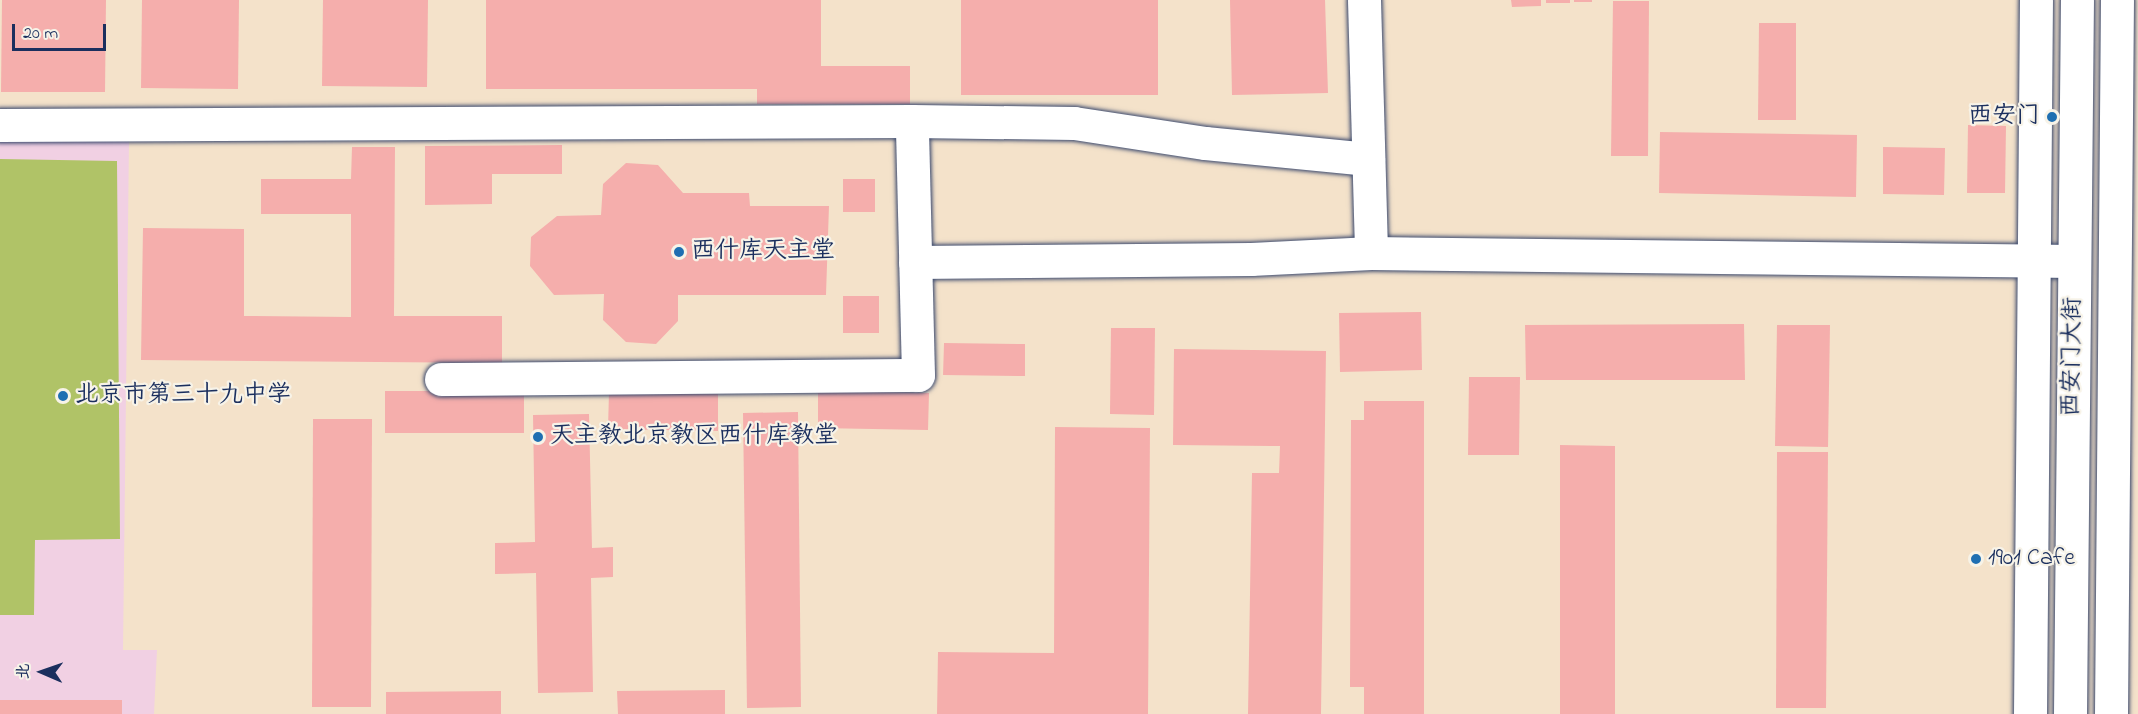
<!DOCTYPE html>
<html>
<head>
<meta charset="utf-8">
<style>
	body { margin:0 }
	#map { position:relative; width:2138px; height:714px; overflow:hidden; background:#f4e2ca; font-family:"Indie Flower","LXGW WenKai TC",sans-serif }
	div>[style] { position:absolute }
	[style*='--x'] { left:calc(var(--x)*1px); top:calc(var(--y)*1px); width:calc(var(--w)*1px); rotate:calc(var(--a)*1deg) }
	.built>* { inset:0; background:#f1d0e3 }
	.green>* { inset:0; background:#b0c367 }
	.building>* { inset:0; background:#f5aeac }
	.roads { filter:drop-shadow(0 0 2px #3c4a6e) drop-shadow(0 0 2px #3c4a6e) }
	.minor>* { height:33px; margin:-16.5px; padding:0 16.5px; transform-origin:16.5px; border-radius:16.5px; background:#fff }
	.major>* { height:33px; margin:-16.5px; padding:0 16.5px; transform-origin:16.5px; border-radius:16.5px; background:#fff }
	.dots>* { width:16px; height:16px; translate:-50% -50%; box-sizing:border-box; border:3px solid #f7f3e8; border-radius:50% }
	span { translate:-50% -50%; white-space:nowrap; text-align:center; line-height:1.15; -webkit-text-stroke:4.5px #f7f3e8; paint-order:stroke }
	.poi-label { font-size:24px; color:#1b2f5e }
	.right { translate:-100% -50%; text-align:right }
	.left { translate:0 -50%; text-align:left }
	.street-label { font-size:24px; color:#1b2f5e }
	.north { position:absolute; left:12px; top:642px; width:60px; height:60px; -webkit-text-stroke:4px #f7f3e8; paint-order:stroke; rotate:272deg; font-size:16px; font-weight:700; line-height:24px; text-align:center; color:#1b2f5e }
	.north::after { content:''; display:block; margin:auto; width:21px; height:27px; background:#1b2f5e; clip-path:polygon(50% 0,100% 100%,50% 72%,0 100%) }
	.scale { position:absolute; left:12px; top:24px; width:94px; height:27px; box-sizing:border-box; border:3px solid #1b2f5e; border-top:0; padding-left:8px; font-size:18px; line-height:21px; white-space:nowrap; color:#1b2f5e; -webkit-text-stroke:4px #f7f3e8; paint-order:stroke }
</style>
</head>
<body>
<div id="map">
	<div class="built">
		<div style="clip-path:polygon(0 139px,129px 141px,123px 650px,157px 650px,154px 714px,0 714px)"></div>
	</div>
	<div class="green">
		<div style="clip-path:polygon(0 159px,117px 161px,120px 539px,35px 540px,34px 615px,0 615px)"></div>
	</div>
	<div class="building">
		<div style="clip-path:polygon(2px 0,106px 0,105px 92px,1px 92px)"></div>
		<div style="clip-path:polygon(142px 0,239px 0,238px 89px,141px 88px)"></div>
		<div style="clip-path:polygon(323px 0,428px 0,427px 87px,322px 86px)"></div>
		<div style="clip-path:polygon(486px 0,821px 0,821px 66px,910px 66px,910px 104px,757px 104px,757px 89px,486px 89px)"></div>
		<div style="clip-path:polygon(961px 0,1158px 0,1158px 95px,961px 95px)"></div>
		<div style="clip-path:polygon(1230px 0,1325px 0,1328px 93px,1232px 95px)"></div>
		<div style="clip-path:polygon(1511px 0,1541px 0,1541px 6px,1512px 7px)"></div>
		<div style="clip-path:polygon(1546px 0,1570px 0,1570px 3px,1546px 3px)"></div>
		<div style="clip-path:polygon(1574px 0,1592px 0,1592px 2px,1574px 2px)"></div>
		<div style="clip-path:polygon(1613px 1px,1649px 1px,1648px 156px,1611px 156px)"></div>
		<div style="clip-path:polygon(1759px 23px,1796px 23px,1796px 120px,1758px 120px)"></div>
		<div style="clip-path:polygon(1968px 125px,2006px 126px,2005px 193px,1967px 193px)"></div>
		<div style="clip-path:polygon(1660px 132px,1857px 135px,1856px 197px,1659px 193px)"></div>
		<div style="clip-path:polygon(562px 145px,562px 174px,492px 174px,492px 204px,425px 205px,425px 146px)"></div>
		<div style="clip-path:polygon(352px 147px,395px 147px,394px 316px,502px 316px,502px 363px,141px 360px,143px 228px,244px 229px,244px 316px,351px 317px,351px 214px,261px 214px,261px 179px,351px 179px)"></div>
		<div style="clip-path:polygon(1883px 147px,1945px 148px,1944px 195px,1883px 194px)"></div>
		<div style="clip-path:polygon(626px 163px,658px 165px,683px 193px,749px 193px,750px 206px,829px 206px,826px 295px,678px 295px,678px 321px,656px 344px,626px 342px,603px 320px,604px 294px,554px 295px,530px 266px,531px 237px,557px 216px,601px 215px,603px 184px)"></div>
		<div style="clip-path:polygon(843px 179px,875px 179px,875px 212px,843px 212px)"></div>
		<div style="clip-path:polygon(843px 296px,879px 296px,879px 333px,843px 333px)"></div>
		<div style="clip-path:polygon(1421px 312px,1422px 370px,1340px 372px,1339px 313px)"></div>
		<div style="clip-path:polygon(1744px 324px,1745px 380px,1526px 380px,1525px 325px)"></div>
		<div style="clip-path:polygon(1777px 325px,1830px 325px,1828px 447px,1775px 446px)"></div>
		<div style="clip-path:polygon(1111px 328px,1155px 328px,1154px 415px,1110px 414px)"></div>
		<div style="clip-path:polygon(944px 343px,1025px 344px,1025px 376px,943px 375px)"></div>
		<div style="clip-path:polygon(1174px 349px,1326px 351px,1321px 714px,1248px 714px,1252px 473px,1279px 473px,1280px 446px,1173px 445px)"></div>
		<div style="clip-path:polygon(1469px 377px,1520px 377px,1519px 455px,1468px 455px)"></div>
		<div style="clip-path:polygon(385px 391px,524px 391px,524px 433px,385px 433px)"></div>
		<div style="clip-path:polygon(818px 391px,929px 393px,928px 430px,818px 428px)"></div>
		<div style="clip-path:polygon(609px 392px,718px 394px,718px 431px,608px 429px)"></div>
		<div style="clip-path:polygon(1364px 401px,1424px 401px,1424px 714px,1364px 714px,1364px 687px,1350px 687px,1351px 420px,1364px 420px)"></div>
		<div style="clip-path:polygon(798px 412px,801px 707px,747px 708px,743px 413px)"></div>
		<div style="clip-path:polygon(589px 414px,592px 548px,613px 547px,613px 577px,591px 578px,593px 692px,538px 693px,536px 573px,495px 574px,495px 543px,535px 542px,533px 415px)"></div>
		<div style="clip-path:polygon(313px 419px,372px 419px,371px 707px,312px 707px)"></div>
		<div style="clip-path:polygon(1055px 427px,1150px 428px,1148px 714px,937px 714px,938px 652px,1054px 653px)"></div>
		<div style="clip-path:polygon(1560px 445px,1615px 446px,1615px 714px,1560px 714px)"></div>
		<div style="clip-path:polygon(1777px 452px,1828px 452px,1826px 708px,1776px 708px)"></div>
		<div style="clip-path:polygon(725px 690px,725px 714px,618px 714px,617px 691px)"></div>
		<div style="clip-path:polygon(501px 691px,501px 714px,386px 714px,386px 692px)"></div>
		<div style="clip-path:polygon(0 700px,122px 700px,122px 714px,0 714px)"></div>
	</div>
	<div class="roads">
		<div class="minor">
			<div style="--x:1364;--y:0;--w:253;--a:88.4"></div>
			<div style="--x:1371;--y:253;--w:703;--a:0.65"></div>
			<div style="--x:0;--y:125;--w:912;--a:-0.25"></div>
			<div style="--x:912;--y:121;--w:162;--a:0.7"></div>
			<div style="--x:1074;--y:123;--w:133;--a:8.7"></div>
			<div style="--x:1205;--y:143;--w:164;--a:5.6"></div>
			<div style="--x:915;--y:262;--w:336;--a:-0.5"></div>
			<div style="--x:1251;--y:259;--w:120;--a:-2.9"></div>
			<div style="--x:441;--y:379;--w:477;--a:-0.5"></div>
			<div style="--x:918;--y:375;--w:254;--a:-91.4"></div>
			<div style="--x:2030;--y:714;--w:714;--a:-89.52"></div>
		</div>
		<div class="major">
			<div style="--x:2070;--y:714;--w:714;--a:-89.44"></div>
			<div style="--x:2111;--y:714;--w:714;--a:-89.52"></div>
		</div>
	</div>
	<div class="dots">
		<div style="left:2052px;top:117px;background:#1f6fb2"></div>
		<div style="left:679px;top:252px;background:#1f6fb2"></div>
		<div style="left:63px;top:396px;background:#1f6fb2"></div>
		<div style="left:538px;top:437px;background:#1f6fb2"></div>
		<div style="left:1976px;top:559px;background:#1f6fb2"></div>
	</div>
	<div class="poi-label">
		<span class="right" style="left:2040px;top:117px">西安门</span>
		<span class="left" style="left:691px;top:252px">西什库天主堂</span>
		<span class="left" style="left:75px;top:396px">北京市第三十九中学</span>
		<span class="left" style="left:550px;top:437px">天主教北京教区西什库教堂</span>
		<span class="left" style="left:1988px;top:559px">1901 Cafe</span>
	</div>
	<div class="street-label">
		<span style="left:2073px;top:357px;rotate:-89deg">西安门大街</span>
	</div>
	<div class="north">北</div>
	<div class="scale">20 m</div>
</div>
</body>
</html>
